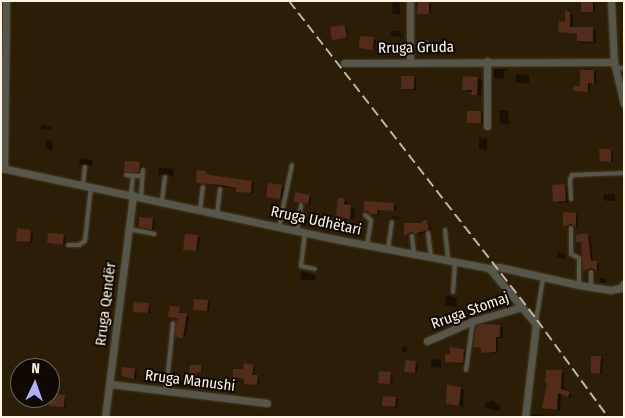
<!DOCTYPE html>
<html>
<head>
<meta charset="utf-8">
<style>
	body { margin:0 }
	#map { position:relative; width:625px; height:418px; overflow:hidden; background:#2c1e06; font-family:"Fira Sans Condensed",sans-serif }
	div>[style] { position:absolute }
	[style*='--x'] { left:calc(var(--x)*1px); top:calc(var(--y)*1px); width:calc(var(--w)*1px); rotate:calc(var(--a)*1deg) }
	.shadow>* { inset:0; background:#0007 }
	.building>* { inset:0; background:#522c18 }
	.roads { filter:drop-shadow(0 0 1px #493c25) drop-shadow(0 0 1px #493c25) }
	.service>* { height:4px; margin:-2px; padding:0 2px; transform-origin:2px; border-radius:2px; background:#56564a }
	.minor>* { height:7px; margin:-3.5px; padding:0 3.5px; transform-origin:3.5px; border-radius:3.5px; background:#56564a }
	.rail>* { height:2px; margin-top:-1px; transform-origin:0; background:repeating-linear-gradient(90deg,#c2b7a6 0 10px,transparent 0 15px) }
	span { translate:-50% -50%; white-space:nowrap; text-align:center; line-height:1.15; -webkit-text-stroke:4px #0f0902; paint-order:stroke }
	.street-label { font-size:15px; color:#fdf4e5 }
	.frame { position:absolute; inset:0; border:2px solid #fdf4e5; pointer-events:none }
	.north { position:absolute; left:10px; top:358px; width:50px; height:50px; box-sizing:border-box; background:#0f0902; border:1px solid #6e675d; border-radius:50%; rotate:3deg; font-size:14px; font-weight:700; line-height:20px; text-align:center; color:#fdf4e5 }
	.north::after { content:''; display:block; margin:auto; width:18px; height:22px; background:#adaffb; clip-path:polygon(50% 0,100% 100%,50% 72%,0 100%) }
</style>
</head>
<body>
<div id="map">
	<div class="shadow">
		<div style="clip-path:polygon(593px 1px,595px 3px,595px 13px,582px 11px)"></div>
		<div style="clip-path:polygon(393px 2px,400px 3px,400px 15px,392px 13px)"></div>
		<div style="clip-path:polygon(419px 2px,431px 4px,431px 14px,419px 13px)"></div>
		<div style="clip-path:polygon(566px 13px,573px 15px,573px 28px,596px 30px,596px 43px,581px 43px,578px 41px,578px 35px,560px 32px,566px 23px)"></div>
		<div style="clip-path:polygon(344px 26px,347px 27px,348px 39px,333px 39px)"></div>
		<div style="clip-path:polygon(390px 31px,400px 31px,402px 37px,392px 36px)"></div>
		<div style="clip-path:polygon(361px 37px,376px 40px,375px 50px,360px 47px)"></div>
		<div style="clip-path:polygon(429px 41px,431px 43px,431px 53px,420px 52px)"></div>
		<div style="clip-path:polygon(494px 69px,508px 69px,504px 71px,504px 79px,494px 78px)"></div>
		<div style="clip-path:polygon(594px 71px,596px 72px,596px 84px,590px 84px,590px 92px,575px 91px,581px 87px)"></div>
		<div style="clip-path:polygon(516px 74px,529px 75px,529px 84px,516px 82px)"></div>
		<div style="clip-path:polygon(413px 77px,416px 78px,416px 90px,402px 89px)"></div>
		<div style="clip-path:polygon(478px 78px,482px 80px,481px 96px,463px 89px)"></div>
		<div style="clip-path:polygon(499px 110px,508px 111px,509px 124px,500px 123px)"></div>
		<div style="clip-path:polygon(480px 112px,483px 113px,483px 124px,469px 122px)"></div>
		<div style="clip-path:polygon(41px 125px,51px 126px,51px 130px,41px 129px)"></div>
		<div style="clip-path:polygon(479px 138px,487px 139px,487px 150px,479px 149px)"></div>
		<div style="clip-path:polygon(46px 140px,53px 141px,52px 151px,46px 149px)"></div>
		<div style="clip-path:polygon(611px 150px,613px 152px,613px 162px,602px 161px)"></div>
		<div style="clip-path:polygon(80px 158px,93px 160px,92px 166px,79px 164px)"></div>
		<div style="clip-path:polygon(126px 162px,142px 165px,141px 173px,126px 171px)"></div>
		<div style="clip-path:polygon(159px 167px,174px 169px,173px 177px,168px 174px,158px 175px)"></div>
		<div style="clip-path:polygon(205px 172px,208px 176px,252px 182px,254px 183px,253px 194px,239px 192px,237px 189px,197px 182px)"></div>
		<div style="clip-path:polygon(269px 184px,284px 188px,282px 199px,269px 197px)"></div>
		<div style="clip-path:polygon(564px 185px,568px 187px,569px 202px,558px 203px,554px 201px)"></div>
		<div style="clip-path:polygon(604px 194px,613px 194px,615px 195px,615px 201px,606px 201px,603px 199px)"></div>
		<div style="clip-path:polygon(309px 196px,311px 197px,310px 205px,297px 202px)"></div>
		<div style="clip-path:polygon(345px 200px,348px 202px,348px 206px,355px 209px,353px 220px,338px 216px)"></div>
		<div style="clip-path:polygon(366px 202px,394px 204px,396px 206px,396px 211px,380px 210px,379px 215px,367px 212px,365px 211px)"></div>
		<div style="clip-path:polygon(576px 214px,578px 215px,578px 227px,574px 225px,564px 226px)"></div>
		<div style="clip-path:polygon(392px 216px,399px 217px,399px 220px,392px 218px)"></div>
		<div style="clip-path:polygon(152px 219px,155px 220px,154px 230px,142px 228px)"></div>
		<div style="clip-path:polygon(427px 221px,431px 230px,419px 235px,415px 233px,405px 235px)"></div>
		<div style="clip-path:polygon(30px 231px,33px 232px,32px 243px,17px 240px)"></div>
		<div style="clip-path:polygon(588px 235px,590px 236px,593px 263px,599px 264px,599px 271px,584px 270px,582px 242px,577px 241px)"></div>
		<div style="clip-path:polygon(63px 236px,66px 237px,65px 245px,48px 243px)"></div>
		<div style="clip-path:polygon(197px 236px,200px 238px,198px 251px,185px 249px)"></div>
		<div style="clip-path:polygon(557px 252px,565px 254px,565px 259px,557px 257px)"></div>
		<div style="clip-path:polygon(301px 271px,315px 275px,315px 281px,301px 279px)"></div>
		<div style="clip-path:polygon(599px 278px,605px 278px,607px 283px,601px 283px)"></div>
		<div style="clip-path:polygon(446px 295px,457px 298px,456px 307px,445px 305px)"></div>
		<div style="clip-path:polygon(207px 301px,210px 303px,209px 311px,194px 309px)"></div>
		<div style="clip-path:polygon(148px 304px,150px 306px,150px 314px,134px 311px)"></div>
		<div style="clip-path:polygon(179px 308px,181px 314px,189px 316px,185px 338px,179px 337px,178px 318px,170px 316px)"></div>
		<div style="clip-path:polygon(500px 326px,503px 328px,503px 338px,498px 338px,498px 353px,485px 353px,482px 349px,474px 347px,477px 327px)"></div>
		<div style="clip-path:polygon(402px 347px,407px 347px,407px 353px,402px 352px)"></div>
		<div style="clip-path:polygon(464px 350px,468px 352px,466px 365px,446px 361px,451px 355px)"></div>
		<div style="clip-path:polygon(601px 358px,603px 359px,602px 374px,595px 374px,593px 372px)"></div>
		<div style="clip-path:polygon(431px 359px,441px 360px,441px 368px,431px 367px)"></div>
		<div style="clip-path:polygon(407px 361px,418px 364px,417px 373px,408px 372px)"></div>
		<div style="clip-path:polygon(201px 366px,202px 373px,198px 372px,197px 380px,190px 378px)"></div>
		<div style="clip-path:polygon(253px 366px,255px 367px,254px 376px,260px 378px,259px 386px,245px 384px,244px 370px)"></div>
		<div style="clip-path:polygon(135px 370px,137px 371px,136px 379px,124px 376px)"></div>
		<div style="clip-path:polygon(561px 372px,564px 373px,564px 391px,572px 395px,571px 398px,561px 394px,560px 411px,547px 409px,548px 384px,546px 383px)"></div>
		<div style="clip-path:polygon(391px 374px,393px 375px,392px 384px,379px 382px)"></div>
		<div style="clip-path:polygon(460px 388px,464px 390px,463px 407px,447px 404px)"></div>
		<div style="clip-path:polygon(64px 396px,66px 398px,66px 408px,51px 405px)"></div>
		<div style="clip-path:polygon(396px 398px,398px 400px,397px 408px,384px 406px)"></div>
		<div style="clip-path:polygon(490px 400px,500px 405px,500px 411px,485px 408px,486px 402px,490px 402px)"></div>
		<div style="clip-path:polygon(532px 414px,543px 415px,545px 417px,531px 417px)"></div>
	</div>
	<div class="building">
		<div style="clip-path:polygon(418px 1px,429px 1px,429px 14px,417px 14px)"></div>
		<div style="clip-path:polygon(581px 1px,593px 1px,593px 12px,581px 12px)"></div>
		<div style="clip-path:polygon(565px 11px,570px 12px,570px 27px,593px 27px,593px 42px,577px 41px,577px 34px,558px 32px,559px 21px,565px 22px)"></div>
		<div style="clip-path:polygon(345px 25px,347px 38px,332px 40px,330px 27px)"></div>
		<div style="clip-path:polygon(360px 36px,374px 37px,373px 50px,359px 48px)"></div>
		<div style="clip-path:polygon(418px 40px,429px 40px,429px 52px,418px 52px)"></div>
		<div style="clip-path:polygon(580px 70px,594px 70px,594px 84px,588px 83px,588px 92px,573px 91px,574px 86px,580px 86px)"></div>
		<div style="clip-path:polygon(401px 76px,414px 76px,414px 89px,401px 89px)"></div>
		<div style="clip-path:polygon(463px 76px,478px 77px,477px 95px,471px 95px,472px 90px,462px 90px)"></div>
		<div style="clip-path:polygon(467px 111px,481px 111px,481px 123px,467px 123px)"></div>
		<div style="clip-path:polygon(599px 149px,611px 149px,611px 162px,600px 161px)"></div>
		<div style="clip-path:polygon(125px 161px,140px 162px,139px 172px,124px 172px)"></div>
		<div style="clip-path:polygon(197px 170px,206px 171px,206px 174px,210px 175px,252px 181px,251px 193px,236px 192px,236px 188px,221px 185px,196px 183px)"></div>
		<div style="clip-path:polygon(268px 183px,282px 185px,280px 199px,266px 197px)"></div>
		<div style="clip-path:polygon(565px 184px,566px 201px,553px 202px,552px 185px)"></div>
		<div style="clip-path:polygon(295px 192px,310px 195px,308px 204px,294px 202px)"></div>
		<div style="clip-path:polygon(338px 198px,345px 199px,344px 204px,351px 205px,350px 219px,336px 217px)"></div>
		<div style="clip-path:polygon(364px 201px,394px 203px,394px 211px,378px 210px,377px 214px,369px 214px,369px 212px,364px 211px)"></div>
		<div style="clip-path:polygon(563px 212px,576px 213px,576px 227px,571px 224px,563px 227px)"></div>
		<div style="clip-path:polygon(139px 217px,153px 218px,152px 230px,139px 227px)"></div>
		<div style="clip-path:polygon(427px 220px,429px 230px,417px 233px,417px 235px,412px 232px,404px 236px,404px 223px,422px 223px,422px 221px)"></div>
		<div style="clip-path:polygon(17px 228px,31px 230px,30px 242px,16px 241px)"></div>
		<div style="clip-path:polygon(48px 233px,64px 234px,63px 245px,47px 243px)"></div>
		<div style="clip-path:polygon(588px 233px,591px 261px,597px 261px,597px 271px,591px 268px,583px 271px,581px 242px,576px 242px,576px 235px)"></div>
		<div style="clip-path:polygon(185px 234px,198px 235px,196px 251px,183px 250px)"></div>
		<div style="clip-path:polygon(194px 299px,208px 300px,207px 311px,193px 310px)"></div>
		<div style="clip-path:polygon(134px 302px,149px 303px,148px 313px,133px 312px)"></div>
		<div style="clip-path:polygon(170px 306px,180px 307px,179px 313px,187px 313px,183px 338px,175px 337px,177px 318px,168px 317px)"></div>
		<div style="clip-path:polygon(481px 324px,500px 325px,500px 337px,496px 337px,496px 352px,481px 353px,481px 348px,473px 347px,476px 326px)"></div>
		<div style="clip-path:polygon(450px 347px,464px 349px,463px 363px,445px 362px,445px 354px,450px 354px)"></div>
		<div style="clip-path:polygon(591px 356px,601px 356px,600px 374px,591px 373px)"></div>
		<div style="clip-path:polygon(406px 360px,416px 361px,415px 373px,404px 372px)"></div>
		<div style="clip-path:polygon(244px 363px,254px 365px,252px 375px,258px 375px,257px 385px,244px 384px,244px 379px,233px 377px,233px 369px,243px 369px)"></div>
		<div style="clip-path:polygon(190px 365px,201px 365px,201px 373px,197px 372px,196px 380px,189px 379px)"></div>
		<div style="clip-path:polygon(122px 367px,135px 368px,134px 379px,121px 376px)"></div>
		<div style="clip-path:polygon(546px 370px,562px 370px,561px 389px,570px 392px,568px 397px,558px 393px,557px 410px,542px 408px,547px 383px,545px 383px)"></div>
		<div style="clip-path:polygon(379px 371px,391px 372px,390px 384px,378px 383px)"></div>
		<div style="clip-path:polygon(447px 385px,461px 387px,459px 406px,446px 404px)"></div>
		<div style="clip-path:polygon(50px 394px,65px 395px,64px 407px,49px 406px)"></div>
		<div style="clip-path:polygon(383px 396px,396px 397px,395px 407px,382px 406px)"></div>
	</div>
	<div class="roads">
		<div class="service">
			<div style="--x:615;--y:68;--w:9;--a:0"></div>
			<div style="--x:126;--y:175;--w:14;--a:4"></div>
			<div style="--x:83;--y:185;--w:18;--a:-84"></div>
			<div style="--x:131;--y:194;--w:18;--a:-84"></div>
			<div style="--x:141;--y:197;--w:27;--a:-86"></div>
			<div style="--x:571;--y:199;--w:19;--a:-93"></div>
			<div style="--x:570;--y:180;--w:5;--a:-68"></div>
			<div style="--x:572;--y:175;--w:52;--a:-2.2"></div>
			<div style="--x:162;--y:201;--w:24;--a:-83"></div>
			<div style="--x:200;--y:210;--w:23;--a:-83"></div>
			<div style="--x:217;--y:214;--w:25;--a:-83"></div>
			<div style="--x:365;--y:215;--w:8;--a:40"></div>
			<div style="--x:371;--y:220;--w:24;--a:99"></div>
			<div style="--x:279;--y:227;--w:63;--a:-78.2"></div>
			<div style="--x:571;--y:228;--w:26;--a:90"></div>
			<div style="--x:571;--y:254;--w:9;--a:27"></div>
			<div style="--x:579;--y:258;--w:27;--a:90"></div>
			<div style="--x:129;--y:229;--w:26;--a:11"></div>
			<div style="--x:445;--y:230;--w:30;--a:84"></div>
			<div style="--x:297;--y:231;--w:26;--a:-81"></div>
			<div style="--x:305;--y:233;--w:33;--a:97"></div>
			<div style="--x:301;--y:266;--w:14;--a:12"></div>
			<div style="--x:428;--y:233;--w:24;--a:83"></div>
			<div style="--x:412;--y:236;--w:18;--a:84"></div>
			<div style="--x:68;--y:245;--w:11;--a:0"></div>
			<div style="--x:79;--y:245;--w:7;--a:-34"></div>
			<div style="--x:85;--y:241;--w:54;--a:-83.7"></div>
			<div style="--x:388;--y:249;--w:27;--a:-82"></div>
			<div style="--x:591;--y:287;--w:15;--a:-90"></div>
			<div style="--x:453;--y:292;--w:30;--a:-86"></div>
			<div style="--x:536;--y:322;--w:45;--a:-81"></div>
			<div style="--x:466;--y:370;--w:49;--a:-81.9"></div>
			<div style="--x:166;--y:392;--w:69;--a:-84.2"></div>
		</div>
		<div class="minor">
			<div style="--x:410;--y:1;--w:61;--a:90"></div>
			<div style="--x:611;--y:1;--w:61;--a:87.2"></div>
			<div style="--x:614;--y:62;--w:43;--a:76.6"></div>
			<div style="--x:344;--y:63;--w:270;--a:-0.2"></div>
			<div style="--x:487;--y:126;--w:65;--a:-90"></div>
			<div style="--x:1;--y:168;--w:341;--a:12"></div>
			<div style="--x:335;--y:239;--w:157;--a:10.7"></div>
			<div style="--x:489;--y:268;--w:10;--a:-6"></div>
			<div style="--x:499;--y:267;--w:82;--a:12.7"></div>
			<div style="--x:579;--y:285;--w:32;--a:9"></div>
			<div style="--x:611;--y:290;--w:9;--a:-13"></div>
			<div style="--x:620;--y:288;--w:6;--a:-51"></div>
			<div style="--x:4;--y:169;--w:168;--a:-89.3"></div>
			<div style="--x:489;--y:268;--w:73;--a:50"></div>
			<div style="--x:536;--y:324;--w:94;--a:96.7"></div>
			<div style="--x:427;--y:341;--w:50;--a:-23.5"></div>
			<div style="--x:473;--y:321;--w:51;--a:-15.9"></div>
			<div style="--x:110;--y:384;--w:158;--a:6.9"></div>
			<div style="--x:105;--y:417;--w:224;--a:-82.8"></div>
		</div>
	</div>
	<div class="rail">
		<div style="--x:289;--y:1;--w:404;--a:52.1"></div>
		<div style="--x:537;--y:320;--w:120;--a:53.8"></div>
	</div>
	<div class="street-label">
		<span style="left:416px;top:48px;rotate:-1deg">Rruga Gruda</span>
		<span style="left:316px;top:221px;rotate:12deg">Rruga Udhëtari</span>
		<span style="left:106px;top:304px;rotate:-83deg">Rruga Qendër</span>
		<span style="left:470px;top:311px;rotate:-20deg">Rruga Stomaj</span>
		<span style="left:190px;top:381px;rotate:7deg">Rruga Manushi</span>
	</div>
	<div class="frame"></div>
	<div class="north">N</div>
</div>
</body>
</html>
